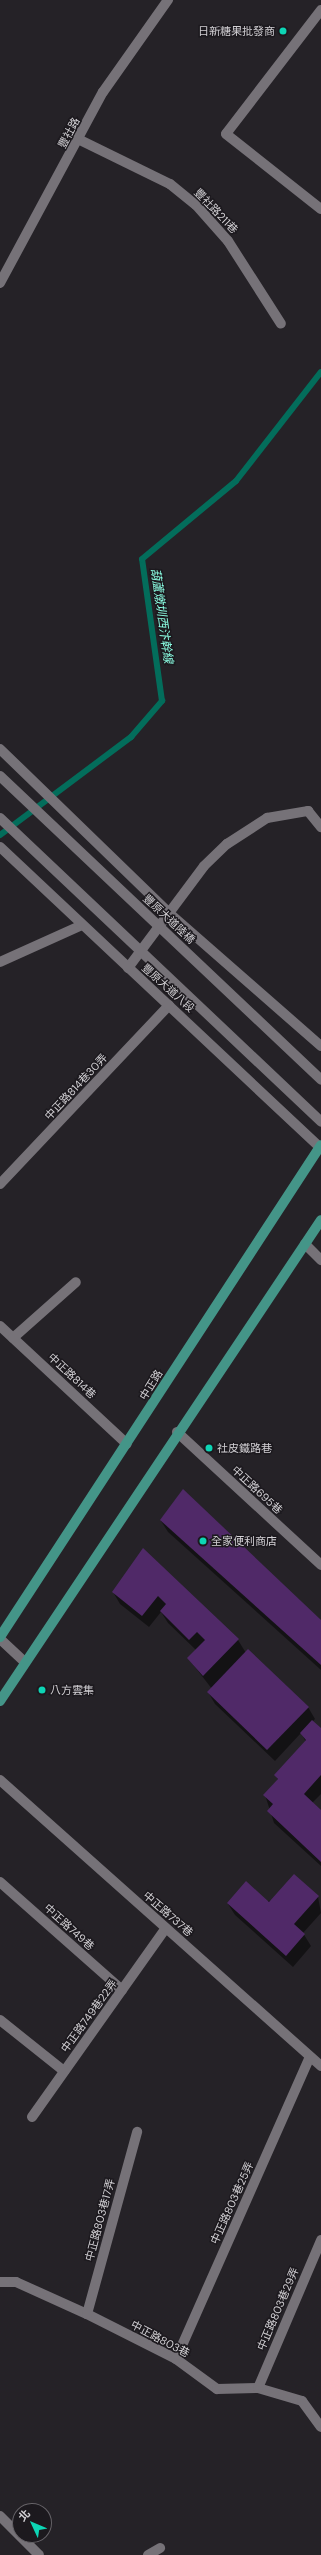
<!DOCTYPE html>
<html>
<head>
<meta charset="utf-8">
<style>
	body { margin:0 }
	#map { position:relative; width:321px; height:2555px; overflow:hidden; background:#252227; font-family:"DM Sans","Noto Sans TC",sans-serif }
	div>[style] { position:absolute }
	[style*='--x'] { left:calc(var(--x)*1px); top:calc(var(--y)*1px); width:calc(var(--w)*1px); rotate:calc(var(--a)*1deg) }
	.shadow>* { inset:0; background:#0007 }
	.stream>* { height:6px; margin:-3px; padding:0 3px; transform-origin:3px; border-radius:3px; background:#036d5b }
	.building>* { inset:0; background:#502968 }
	.service>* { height:10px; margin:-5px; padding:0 5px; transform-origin:5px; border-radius:5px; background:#767278 }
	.minor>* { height:10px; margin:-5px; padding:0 5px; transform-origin:5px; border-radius:5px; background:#767278 }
	.tertiary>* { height:10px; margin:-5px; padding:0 5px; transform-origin:5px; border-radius:5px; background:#767278 }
	.primary>* { height:10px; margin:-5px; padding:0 5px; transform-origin:5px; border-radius:5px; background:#449588 }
	.dots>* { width:11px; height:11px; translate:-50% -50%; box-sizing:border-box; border:2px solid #1c191e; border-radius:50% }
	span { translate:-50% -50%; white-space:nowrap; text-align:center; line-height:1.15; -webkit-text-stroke:3px #1c191e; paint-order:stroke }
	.poi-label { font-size:11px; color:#d2d0d4 }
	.right { translate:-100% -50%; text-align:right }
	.left { translate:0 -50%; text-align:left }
	.street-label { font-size:11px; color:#d2d0d4 }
	.water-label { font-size:12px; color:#8bfde2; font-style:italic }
	.north { position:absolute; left:12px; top:2503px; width:40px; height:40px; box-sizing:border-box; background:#1c191e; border:1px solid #656267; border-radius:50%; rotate:314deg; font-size:11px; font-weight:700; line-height:16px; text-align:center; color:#d2d0d4 }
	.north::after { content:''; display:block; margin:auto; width:14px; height:18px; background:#0dd5b5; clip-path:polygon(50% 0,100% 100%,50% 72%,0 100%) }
</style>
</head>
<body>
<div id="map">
	<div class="shadow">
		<div style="clip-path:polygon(183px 1490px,321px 1622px,321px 1670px,168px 1532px,161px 1521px)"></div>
		<div style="clip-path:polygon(143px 1549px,238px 1640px,246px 1653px,308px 1707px,315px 1719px,312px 1722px,321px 1730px,321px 1794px,312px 1803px,321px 1811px,321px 1866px,274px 1823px,265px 1795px,278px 1780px,275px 1775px,306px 1742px,301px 1733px,275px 1761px,215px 1704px,208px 1692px,212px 1689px,188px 1658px,196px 1650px,168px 1623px,161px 1612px,149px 1627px,120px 1604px,113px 1592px)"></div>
		<div style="clip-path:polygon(318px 1897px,321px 1913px,303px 1933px,311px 1946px,293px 1967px,235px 1915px,228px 1904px)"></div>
	</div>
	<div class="stream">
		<div style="--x:0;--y:835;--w:164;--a:-36.8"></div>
		<div style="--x:131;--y:737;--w:48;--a:-49.3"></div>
		<div style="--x:162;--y:701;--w:143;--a:-98"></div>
		<div style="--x:142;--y:559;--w:122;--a:-39.7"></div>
		<div style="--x:236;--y:481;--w:138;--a:-52.1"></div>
	</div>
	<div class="building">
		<div style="clip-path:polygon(183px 1489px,321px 1620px,321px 1665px,160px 1520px)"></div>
		<div style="clip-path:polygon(143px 1548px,239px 1639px,203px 1676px,187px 1658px,205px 1640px,197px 1632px,189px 1640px,160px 1611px,166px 1604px,158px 1596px,142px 1616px,112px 1592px)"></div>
		<div style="clip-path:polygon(248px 1649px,309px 1707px,267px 1750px,207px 1692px)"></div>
		<div style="clip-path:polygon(312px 1720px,321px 1728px,321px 1775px,304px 1794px,321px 1810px,321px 1862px,267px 1811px,273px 1804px,263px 1795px,278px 1779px,274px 1775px,306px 1740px,300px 1733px)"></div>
		<div style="clip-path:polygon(294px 1874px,319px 1896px,294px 1924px,305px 1934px,286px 1956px,227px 1903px,246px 1881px,269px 1902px)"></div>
	</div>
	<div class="service">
		<div style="--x:80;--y:140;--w:100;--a:26.1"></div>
		<div style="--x:170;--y:184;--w:33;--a:39"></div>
		<div style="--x:196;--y:205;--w:48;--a:48.4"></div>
		<div style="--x:228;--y:241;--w:98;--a:57.4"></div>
		<div style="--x:0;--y:283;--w:217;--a:-61.7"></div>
		<div style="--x:103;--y:92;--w:113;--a:-54.8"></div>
		<div style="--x:0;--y:962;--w:90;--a:-24.3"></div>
		<div style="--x:128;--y:968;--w:127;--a:-53.3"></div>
		<div style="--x:204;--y:866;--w:32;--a:-44"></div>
		<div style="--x:227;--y:844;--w:48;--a:-33"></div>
		<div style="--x:267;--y:818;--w:42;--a:-9.7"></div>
		<div style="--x:308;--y:811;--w:21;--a:51"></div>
		<div style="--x:0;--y:1184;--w:246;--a:-46.6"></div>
		<div style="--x:305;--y:1244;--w:23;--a:45"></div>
		<div style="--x:0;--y:1326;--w:173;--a:42.9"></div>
		<div style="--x:13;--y:1338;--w:84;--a:-41.6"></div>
		<div style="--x:177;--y:1432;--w:196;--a:42.7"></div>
		<div style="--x:0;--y:1882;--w:163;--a:41.5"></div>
		<div style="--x:0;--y:2020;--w:82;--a:38.6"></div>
		<div style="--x:32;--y:2117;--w:230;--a:-54.7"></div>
		<div style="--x:0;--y:2282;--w:16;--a:0"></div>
		<div style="--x:16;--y:2282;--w:78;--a:24.3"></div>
		<div style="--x:87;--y:2314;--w:100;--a:26.8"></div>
		<div style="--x:176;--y:2359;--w:51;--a:36.2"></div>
		<div style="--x:217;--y:2389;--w:41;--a:-1.4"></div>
		<div style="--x:258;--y:2388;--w:46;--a:16.5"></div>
		<div style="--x:302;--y:2401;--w:32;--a:54"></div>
		<div style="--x:87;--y:2314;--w:189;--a:-74.6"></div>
		<div style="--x:176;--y:2359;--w:330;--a:-66.1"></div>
		<div style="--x:258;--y:2388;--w:161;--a:-66.9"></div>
		<div style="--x:148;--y:2555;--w:14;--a:-30"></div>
	</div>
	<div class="minor">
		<div style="--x:321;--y:10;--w:156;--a:127.5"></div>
		<div style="--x:226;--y:134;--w:121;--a:38.3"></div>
		<div style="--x:0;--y:1639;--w:34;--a:43"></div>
	</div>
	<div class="tertiary">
		<div style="--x:0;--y:749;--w:235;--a:44.1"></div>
		<div style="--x:169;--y:913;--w:202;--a:41.2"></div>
		<div style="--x:0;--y:776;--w:442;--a:43.4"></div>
		<div style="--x:0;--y:818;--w:442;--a:43.4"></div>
		<div style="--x:0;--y:847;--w:440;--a:43.2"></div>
		<div style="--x:0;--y:1780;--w:430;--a:41.7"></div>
		<div style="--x:0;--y:2516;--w:55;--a:45"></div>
	</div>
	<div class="primary">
		<div style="--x:0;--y:1637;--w:587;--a:-56.88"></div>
		<div style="--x:0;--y:1701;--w:578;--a:-56.28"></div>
	</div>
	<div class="dots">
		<div style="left:283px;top:31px;background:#0dd5b5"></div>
		<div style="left:209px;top:1448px;background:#0dd5b5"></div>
		<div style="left:203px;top:1541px;background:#0dd5b5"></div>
		<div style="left:42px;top:1690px;background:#0dd5b5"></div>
	</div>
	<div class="poi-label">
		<span class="right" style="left:275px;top:31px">日新糖果批發商</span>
		<span class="left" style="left:217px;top:1448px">社皮鐵路巷</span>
		<span class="left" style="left:211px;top:1541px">全家便利商店</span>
		<span class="left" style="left:50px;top:1690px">八方雲集</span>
	</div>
	<div class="street-label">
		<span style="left:69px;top:133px;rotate:-62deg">豐社路</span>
		<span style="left:216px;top:211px;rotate:46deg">豐社路211巷</span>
		<span style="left:169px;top:919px;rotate:43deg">豐原大道陸橋</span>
		<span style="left:168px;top:988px;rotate:42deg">豐原大道八段</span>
		<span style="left:76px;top:1087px;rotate:-47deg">中正路814巷30弄</span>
		<span style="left:72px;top:1376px;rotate:43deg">中正路814巷</span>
		<span style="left:151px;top:1385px;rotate:-58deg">中正路</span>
		<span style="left:257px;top:1490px;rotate:43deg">中正路695巷</span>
		<span style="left:168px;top:1914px;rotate:41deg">中正路737巷</span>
		<span style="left:69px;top:1927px;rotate:42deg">中正路749巷</span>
		<span style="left:89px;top:2016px;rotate:-54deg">中正路749巷22弄</span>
		<span style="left:232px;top:2203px;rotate:-66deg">中正路803巷25弄</span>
		<span style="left:100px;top:2220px;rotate:-75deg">中正路803巷17弄</span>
		<span style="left:278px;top:2309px;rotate:-67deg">中正路803巷29弄</span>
		<span style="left:160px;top:2339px;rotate:28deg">中正路803巷</span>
	</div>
	<div class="water-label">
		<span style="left:161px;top:616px;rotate:82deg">葫蘆燉圳西汴幹線</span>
	</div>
	<div class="north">北</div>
</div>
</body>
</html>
